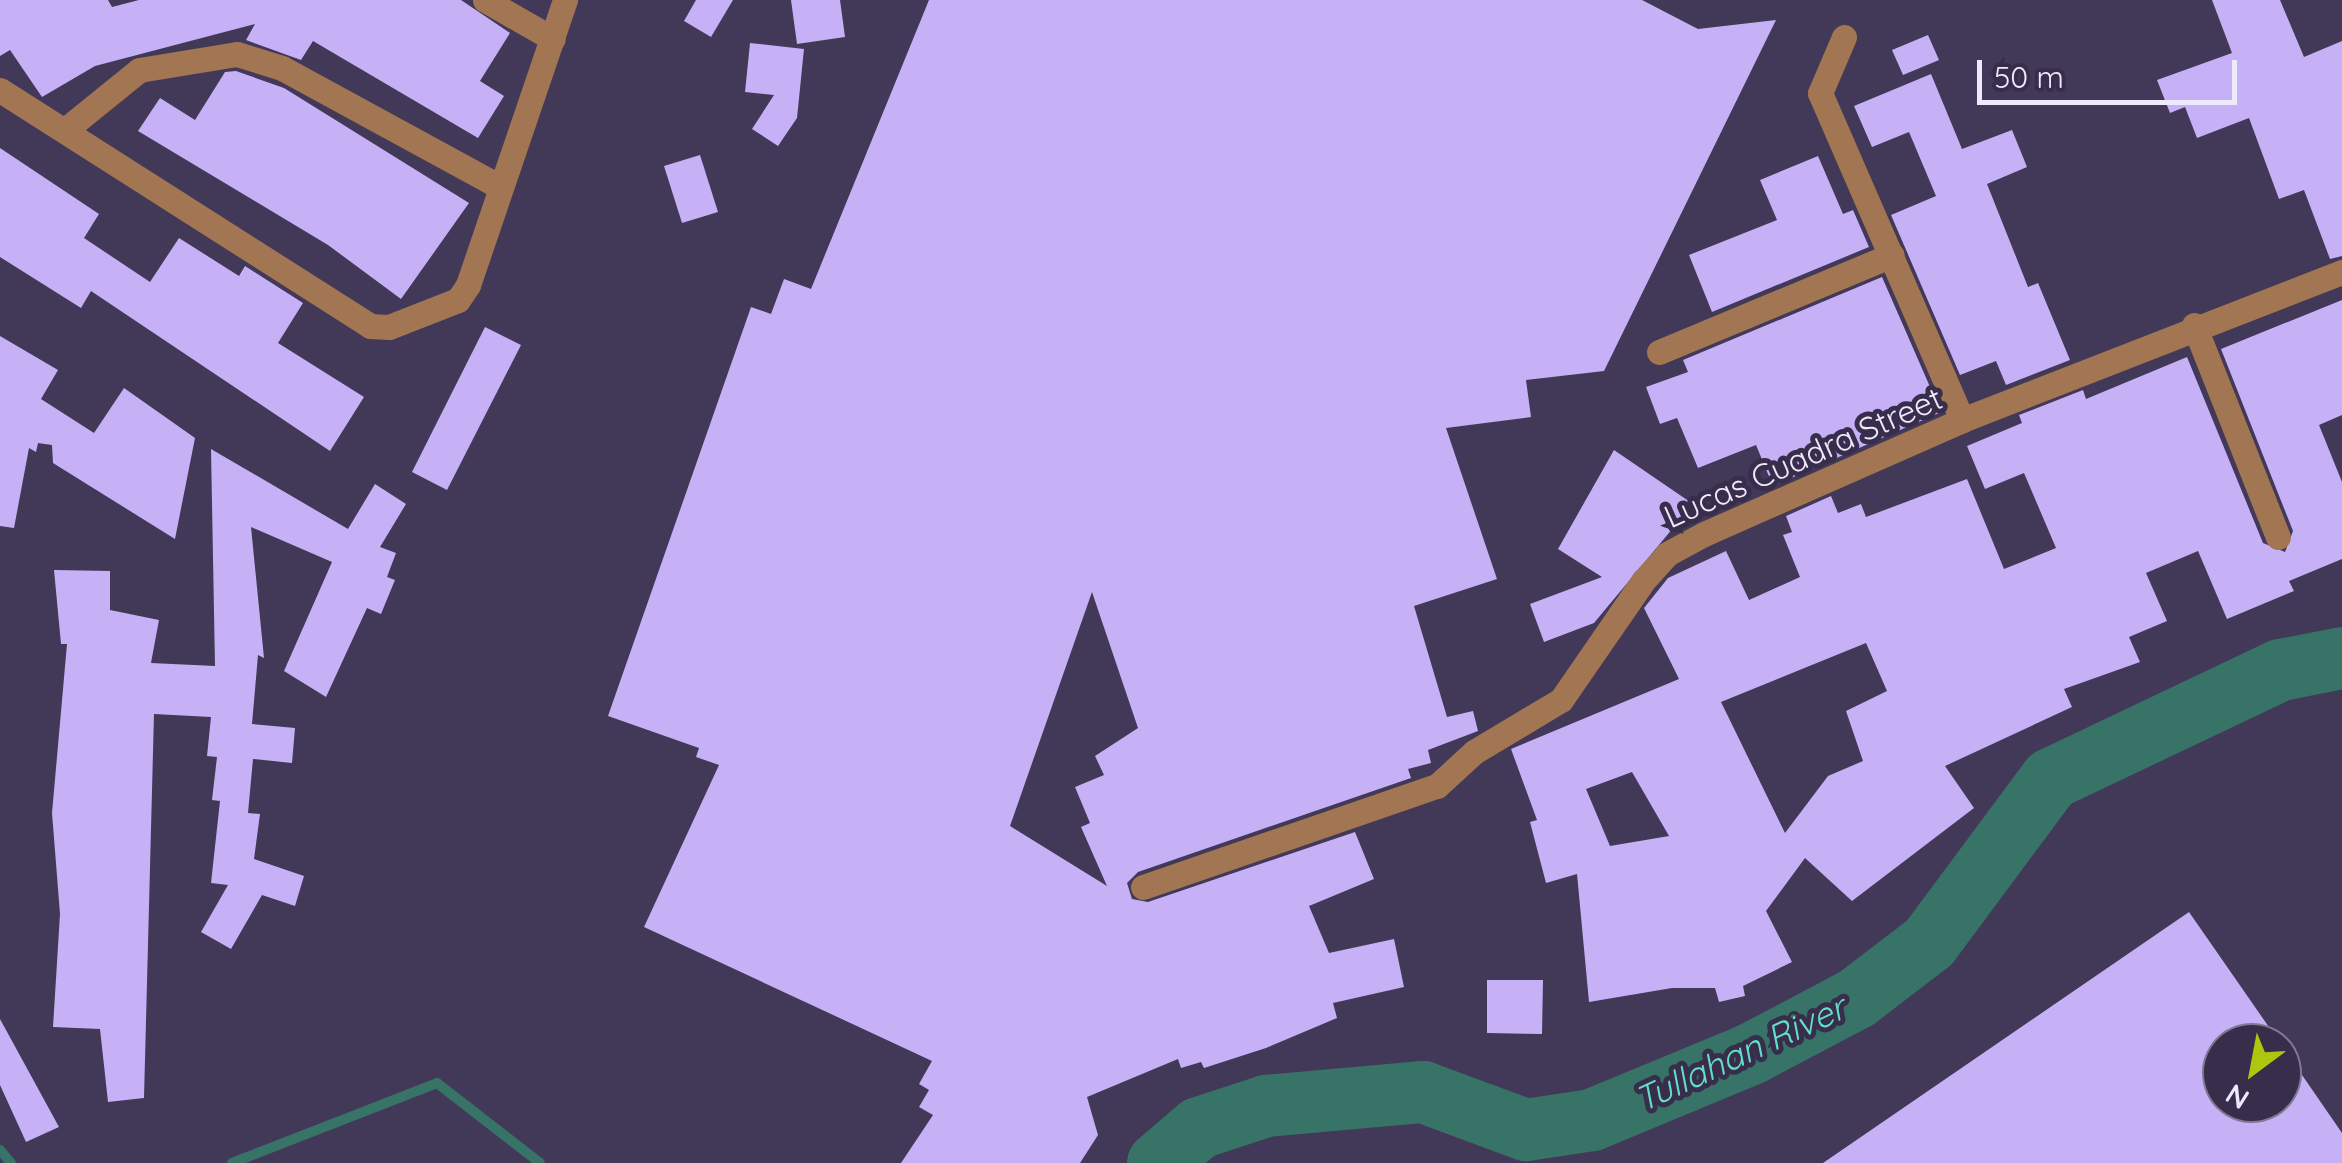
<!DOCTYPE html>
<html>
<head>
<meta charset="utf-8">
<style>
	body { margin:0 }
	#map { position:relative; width:2342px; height:1163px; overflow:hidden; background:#423857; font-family:Quicksand,sans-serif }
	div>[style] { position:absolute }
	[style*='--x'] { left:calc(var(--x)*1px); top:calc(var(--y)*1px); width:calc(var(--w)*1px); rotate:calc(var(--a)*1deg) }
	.stream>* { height:10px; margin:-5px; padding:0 5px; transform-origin:5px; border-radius:5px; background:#377367 }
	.river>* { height:62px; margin:-31px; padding:0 31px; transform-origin:31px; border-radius:31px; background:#377367 }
	.building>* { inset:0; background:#c6b1f7 }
	.minor>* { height:25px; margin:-12.5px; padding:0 12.5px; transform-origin:12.5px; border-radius:12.5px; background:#a27553 }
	span { translate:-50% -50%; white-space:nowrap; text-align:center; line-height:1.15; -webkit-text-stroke:10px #382e4c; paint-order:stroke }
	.street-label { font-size:32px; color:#efe9fd }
	.water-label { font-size:35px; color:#61dfc7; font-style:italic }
	.north { position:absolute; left:2202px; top:1023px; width:100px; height:100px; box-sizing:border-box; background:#382e4c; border:2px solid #817993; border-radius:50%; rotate:212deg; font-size:28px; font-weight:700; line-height:40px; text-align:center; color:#efe9fd }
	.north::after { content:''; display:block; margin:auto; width:35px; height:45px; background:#adc60e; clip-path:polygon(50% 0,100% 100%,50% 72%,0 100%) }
	.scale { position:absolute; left:1977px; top:60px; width:260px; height:45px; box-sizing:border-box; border:5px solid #efe9fd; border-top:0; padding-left:12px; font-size:30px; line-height:35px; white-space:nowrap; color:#efe9fd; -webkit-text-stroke:8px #382e4c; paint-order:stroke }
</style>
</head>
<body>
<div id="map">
	<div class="stream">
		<div style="--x:0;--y:1150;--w:17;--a:50"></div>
		<div style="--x:232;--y:1163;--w:220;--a:-21.3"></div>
		<div style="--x:437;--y:1083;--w:130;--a:37.8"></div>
	</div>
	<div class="river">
		<div style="--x:1158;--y:1163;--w:54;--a:-40.5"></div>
		<div style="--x:1199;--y:1128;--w:71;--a:-18.2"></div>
		<div style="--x:1266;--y:1106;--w:158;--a:-5.1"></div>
		<div style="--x:1423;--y:1092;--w:110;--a:20.3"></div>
		<div style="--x:1526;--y:1130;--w:67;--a:-8.6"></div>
		<div style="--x:1592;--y:1120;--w:172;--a:-22.5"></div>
		<div style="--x:1751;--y:1054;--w:120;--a:-27.8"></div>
		<div style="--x:1857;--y:998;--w:91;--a:-37.4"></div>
		<div style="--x:1929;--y:943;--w:204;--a:-53.4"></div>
		<div style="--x:2051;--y:779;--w:255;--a:-25.4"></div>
		<div style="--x:2281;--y:670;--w:62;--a:-11.1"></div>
	</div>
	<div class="building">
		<div style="clip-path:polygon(0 0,108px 0,112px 7px,139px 0,461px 0,510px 33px,480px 81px,504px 96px,478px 138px,313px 41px,301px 60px,246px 40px,255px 24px,95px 66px,42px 97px,10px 50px,0 56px)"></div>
		<div style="clip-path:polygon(696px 0,733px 0,711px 37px,684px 21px)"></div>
		<div style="clip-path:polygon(791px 0,840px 0,845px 37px,797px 44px)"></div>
		<div style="clip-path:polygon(evenodd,929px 0,1642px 0,1698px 29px,1776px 20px,1604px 371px,1526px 380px,1531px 417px,1446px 428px,1497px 579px,1414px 606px,1447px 717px,1473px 711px,1478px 731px,1428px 750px,1431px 763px,1408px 769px,1411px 778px,1138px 872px,1127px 883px,1132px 899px,1148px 902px,1355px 832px,1374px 879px,1309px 906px,1329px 953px,1394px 939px,1404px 987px,1333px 1003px,1337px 1018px,1266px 1048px,1204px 1068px,1201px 1062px,1181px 1068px,1178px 1059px,1087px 1097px,1098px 1135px,1080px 1163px,901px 1163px,933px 1115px,919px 1107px,929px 1090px,919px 1084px,932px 1061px,644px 927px,719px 765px,696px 757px,699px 748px,608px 716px,751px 307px,771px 314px,784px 279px,811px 289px,929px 0,1092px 592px,1138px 728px,1095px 756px,1104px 775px,1075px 787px,1090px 823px,1081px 827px,1107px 886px,1010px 826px,1092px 592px)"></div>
		<div style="clip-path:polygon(2212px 0,2280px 0,2304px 57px,2342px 41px,2342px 256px,2330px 259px,2304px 190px,2279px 199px,2249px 118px,2197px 138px,2185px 107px,2170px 113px,2157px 80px,2232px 53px)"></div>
		<div style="clip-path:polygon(1928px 35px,1939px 60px,1903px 75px,1892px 50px)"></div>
		<div style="clip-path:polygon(750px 43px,804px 49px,797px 118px,778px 146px,752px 129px,774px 95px,745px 92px)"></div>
		<div style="clip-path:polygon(236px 71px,284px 88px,469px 203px,401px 299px,328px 245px,138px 131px,160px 98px,195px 120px,225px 72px)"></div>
		<div style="clip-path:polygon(1931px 74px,1962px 149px,2012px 130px,2027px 167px,1987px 184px,2028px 287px,2038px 283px,2070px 360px,2006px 385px,1996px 361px,1960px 375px,1891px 215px,1936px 196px,1909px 132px,1872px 147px,1854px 106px)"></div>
		<div style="clip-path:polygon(0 148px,99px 214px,84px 238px,150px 282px,179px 238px,239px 276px,245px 266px,303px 303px,278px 343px,364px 397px,330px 451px,91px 291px,81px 308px,0 257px)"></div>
		<div style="clip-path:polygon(700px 155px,718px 212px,682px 223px,664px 166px)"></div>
		<div style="clip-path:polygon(1818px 156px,1843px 214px,1853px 210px,1869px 247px,1712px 312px,1689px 255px,1777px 220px,1760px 180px)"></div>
		<div style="clip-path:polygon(1882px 277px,1941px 412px,1773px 486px,1756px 445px,1698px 468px,1677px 418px,1660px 424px,1646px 387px,1688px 372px,1683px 360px)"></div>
		<div style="clip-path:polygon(evenodd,2342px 300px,2342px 415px,2319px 425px,2342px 482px,2342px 559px,2289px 581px,2294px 591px,2227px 619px,2198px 551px,2146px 573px,2167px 621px,2129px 637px,2140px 662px,2064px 689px,2072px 707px,1945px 766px,1974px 808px,1852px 901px,1805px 858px,1766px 911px,1792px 962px,1743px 986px,1745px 996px,1719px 1002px,1715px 988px,1672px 988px,1589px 1002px,1577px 874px,1546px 883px,1530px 822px,1537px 820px,1511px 749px,1679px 679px,1644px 608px,1668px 578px,1726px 551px,1749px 600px,1800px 577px,1783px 535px,1792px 532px,1786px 516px,1831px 496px,1838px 513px,1861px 504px,1866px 517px,1967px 479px,2004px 569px,2056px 548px,2024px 473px,1985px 489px,1967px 446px,2022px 423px,2019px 415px,2083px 390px,2086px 399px,2187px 357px,2263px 543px,2285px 552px,2293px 531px,2221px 349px,2342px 300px,1866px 643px,1887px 691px,1846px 711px,1863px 761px,1828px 776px,1785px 833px,1721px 702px,1866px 643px,2342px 300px,1632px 772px,1669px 836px,1610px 846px,1586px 789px,1632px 772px)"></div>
		<div style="clip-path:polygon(485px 327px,521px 345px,447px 490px,412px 472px)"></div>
		<div style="clip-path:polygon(0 336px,58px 370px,41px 399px,94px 433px,124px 388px,195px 438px,175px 539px,53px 463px,52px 445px,38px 443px,36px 452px,29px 448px,14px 528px,0 526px)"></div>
		<div style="clip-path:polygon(211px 449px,348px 529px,375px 484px,406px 504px,380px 547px,396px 553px,387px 577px,395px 580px,381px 614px,367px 608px,326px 697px,284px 671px,332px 562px,251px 527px,264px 658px,258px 655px,252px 724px,295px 728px,292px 763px,253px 759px,248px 813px,260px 814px,254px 859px,304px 876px,295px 906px,262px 895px,231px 949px,201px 932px,228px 885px,211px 883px,220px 801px,212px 800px,217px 757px,207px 756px,211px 717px,154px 714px,144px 1098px,108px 1102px,100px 1029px,53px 1027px,60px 914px,52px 813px,67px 644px,61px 644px,54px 570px,110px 571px,110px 610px,159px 620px,151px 663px,215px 666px)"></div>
		<div style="clip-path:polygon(1614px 450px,1693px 504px,1594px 623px,1544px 642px,1530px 604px,1602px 577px,1558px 549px)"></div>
		<div style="clip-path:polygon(2189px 912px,2280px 1043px,2222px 1043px,2222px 1103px,2282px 1103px,2282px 1046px,2342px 1133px,2342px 1163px,1823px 1163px)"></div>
		<div style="clip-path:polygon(1487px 980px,1543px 980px,1542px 1034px,1487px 1033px)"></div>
		<div style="clip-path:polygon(0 1019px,59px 1127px,26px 1142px,0 1085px)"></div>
	</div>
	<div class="minor">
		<div style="--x:485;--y:0;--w:78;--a:29.8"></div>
		<div style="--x:1844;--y:37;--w:61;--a:113.2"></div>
		<div style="--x:1820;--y:93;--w:357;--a:66.5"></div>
		<div style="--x:0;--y:90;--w:439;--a:32.5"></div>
		<div style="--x:370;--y:326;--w:19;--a:3"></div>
		<div style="--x:389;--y:327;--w:74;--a:-21.4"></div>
		<div style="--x:458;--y:300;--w:18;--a:-56"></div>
		<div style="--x:468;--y:285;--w:301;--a:-71.2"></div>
		<div style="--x:65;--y:130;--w:95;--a:-39"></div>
		<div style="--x:139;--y:70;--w:99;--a:-9.3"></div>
		<div style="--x:237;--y:54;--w:47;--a:17.3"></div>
		<div style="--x:282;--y:68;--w:245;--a:28.6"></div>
		<div style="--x:2194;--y:325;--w:228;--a:68.4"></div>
		<div style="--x:1659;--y:352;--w:252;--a:-22.6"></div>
		<div style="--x:1143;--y:887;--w:311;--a:-19"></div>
		<div style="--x:1437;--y:786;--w:50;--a:-42.6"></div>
		<div style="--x:1474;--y:752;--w:101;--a:-30.9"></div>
		<div style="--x:1561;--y:700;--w:145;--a:-55.4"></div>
		<div style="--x:1643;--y:581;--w:36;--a:-48"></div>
		<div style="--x:1667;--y:554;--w:42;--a:-28.4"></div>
		<div style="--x:1704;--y:534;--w:282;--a:-23.8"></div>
		<div style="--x:1962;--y:420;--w:408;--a:-21.3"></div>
	</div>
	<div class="street-label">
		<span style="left:1803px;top:457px;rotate:-24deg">Lucas Cuadra Street</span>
	</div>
	<div class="water-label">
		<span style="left:1740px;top:1053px;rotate:-25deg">Tullahan River</span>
	</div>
	<div class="north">N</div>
	<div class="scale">50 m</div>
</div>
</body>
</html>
